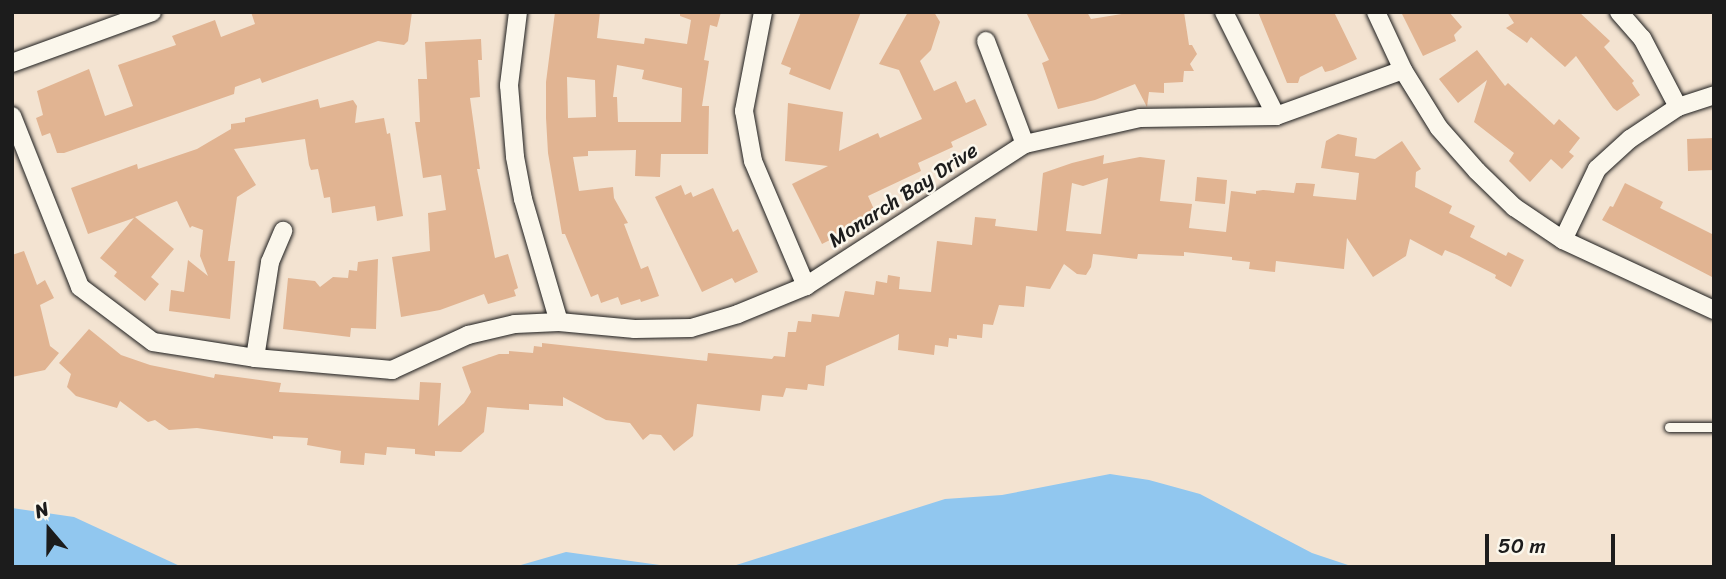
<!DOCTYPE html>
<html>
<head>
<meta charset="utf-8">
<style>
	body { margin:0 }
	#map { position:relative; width:1726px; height:579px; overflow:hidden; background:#f3e3d1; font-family:Sriracha,sans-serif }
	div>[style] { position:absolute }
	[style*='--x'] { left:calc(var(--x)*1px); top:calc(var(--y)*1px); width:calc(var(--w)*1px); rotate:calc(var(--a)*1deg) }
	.water>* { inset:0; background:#91c7ef }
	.building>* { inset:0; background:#e1b492 }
	.roads { filter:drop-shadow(0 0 2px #1c1c1c) drop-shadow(0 0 2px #1c1c1c) }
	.service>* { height:9px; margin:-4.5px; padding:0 4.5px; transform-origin:4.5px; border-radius:4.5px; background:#fbf7ec }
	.minor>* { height:18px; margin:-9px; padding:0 9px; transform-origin:9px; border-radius:9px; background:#fbf7ec }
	span { translate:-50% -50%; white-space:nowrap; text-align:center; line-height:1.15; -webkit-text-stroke:5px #fbf7ec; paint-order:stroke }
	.street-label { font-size:21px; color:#1c1c1c }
	.frame { position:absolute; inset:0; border:14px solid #1c1c1c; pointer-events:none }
	.north { position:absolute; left:14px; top:495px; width:70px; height:70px; -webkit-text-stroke:5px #fbf7ec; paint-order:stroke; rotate:340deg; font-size:19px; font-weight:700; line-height:28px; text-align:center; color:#1c1c1c }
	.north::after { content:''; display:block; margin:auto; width:24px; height:32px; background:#1c1c1c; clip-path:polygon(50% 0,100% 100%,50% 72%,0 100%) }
	.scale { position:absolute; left:1485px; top:534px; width:130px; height:32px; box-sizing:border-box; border:4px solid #1c1c1c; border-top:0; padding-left:9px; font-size:21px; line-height:24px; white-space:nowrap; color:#1c1c1c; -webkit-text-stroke:5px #fbf7ec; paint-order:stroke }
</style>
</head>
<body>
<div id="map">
	<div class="water">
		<div style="clip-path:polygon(1110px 474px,1149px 480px,1200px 494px,1312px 553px,1354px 567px,730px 567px,945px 499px,1002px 495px)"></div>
		<div style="clip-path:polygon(12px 508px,74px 517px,182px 567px,12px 567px)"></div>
		<div style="clip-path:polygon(566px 552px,674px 567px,514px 567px)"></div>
	</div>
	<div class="building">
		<div style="clip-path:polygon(251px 12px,412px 12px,408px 41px,404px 45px,378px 41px,262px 83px,260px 78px,235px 87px,234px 94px,64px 153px,57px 153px,50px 133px,42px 136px,36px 118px,43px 115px,37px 91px,89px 69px,105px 116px,133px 106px,118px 65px,176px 45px,172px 36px,215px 20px,221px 37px,255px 24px)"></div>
		<div style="clip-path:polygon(evenodd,555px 12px,600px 12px,597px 38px,644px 44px,645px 38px,687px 44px,691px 20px,680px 16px,680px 12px,721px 12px,717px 27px,710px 25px,704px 60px,709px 61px,702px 106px,709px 106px,708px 154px,661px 154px,660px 177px,635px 176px,636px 150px,588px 151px,588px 156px,573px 157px,579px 191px,613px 187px,614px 198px,628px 223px,624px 224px,641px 269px,648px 266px,659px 296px,641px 302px,640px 299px,621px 305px,618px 297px,601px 303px,598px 294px,591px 297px,565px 234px,562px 234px,548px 153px,546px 118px,546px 82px,555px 12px,617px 65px,644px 70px,642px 79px,682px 88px,681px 122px,618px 122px,617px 97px,613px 97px,617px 65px,555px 12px,567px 77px,595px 80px,596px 117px,568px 118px,567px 77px)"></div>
		<div style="clip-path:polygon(801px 12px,861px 12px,830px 90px,789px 74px,791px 68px,781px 64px)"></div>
		<div style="clip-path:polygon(908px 12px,934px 12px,940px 22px,931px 50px,920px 61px,934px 91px,956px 81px,966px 103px,975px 99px,987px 125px,951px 142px,953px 147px,918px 163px,921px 171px,868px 196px,877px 216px,822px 244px,792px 184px,828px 166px,785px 161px,788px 103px,843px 112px,839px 151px,878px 133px,880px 138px,922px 119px,899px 70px,879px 64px)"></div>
		<div style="clip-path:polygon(1026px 12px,1087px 12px,1091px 19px,1134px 12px,1184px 12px,1189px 45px,1192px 45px,1197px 54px,1190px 64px,1194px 71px,1184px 71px,1183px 82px,1164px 83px,1164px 93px,1149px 92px,1147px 107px,1135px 84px,1095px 100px,1058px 109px,1042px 63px,1049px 60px)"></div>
		<div style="clip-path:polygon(1258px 12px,1334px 12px,1357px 59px,1333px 70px,1325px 72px,1322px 66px,1300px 77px,1298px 83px,1287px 83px)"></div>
		<div style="clip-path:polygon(1401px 12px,1449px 12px,1462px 27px,1454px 35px,1456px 41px,1423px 56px)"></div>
		<div style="clip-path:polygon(1507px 12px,1579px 12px,1610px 41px,1604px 47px,1634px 81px,1632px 83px,1640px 95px,1617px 111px,1613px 108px,1576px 56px,1565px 67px,1531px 37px,1527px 43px,1506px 28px,1514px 23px)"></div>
		<div style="clip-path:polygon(481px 39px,482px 60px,478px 60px,480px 97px,470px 98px,480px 169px,477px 169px,495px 258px,508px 254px,518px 288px,514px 290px,516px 296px,488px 304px,484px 294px,440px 310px,401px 317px,392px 257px,430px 251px,428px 213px,446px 210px,441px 175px,423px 178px,415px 122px,420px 122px,418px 79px,427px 79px,425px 42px)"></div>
		<div style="clip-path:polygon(1477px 50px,1505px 86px,1508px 83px,1554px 125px,1559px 119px,1580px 138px,1569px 152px,1574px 156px,1562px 169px,1551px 159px,1530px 182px,1509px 161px,1514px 153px,1474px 122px,1487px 80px,1458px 103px,1439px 79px)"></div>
		<div style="clip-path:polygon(318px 99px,320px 108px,353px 100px,357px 106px,355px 123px,384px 118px,387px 134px,390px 133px,403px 216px,377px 221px,375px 206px,332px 213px,330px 197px,324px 198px,318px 169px,311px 170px,309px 165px,305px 139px,234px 149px,256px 185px,237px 197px,228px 261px,235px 261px,230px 319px,169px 311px,171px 290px,184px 292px,188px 260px,208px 276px,200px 256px,203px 230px,192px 226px,190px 228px,177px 201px,135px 217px,174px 249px,151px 277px,159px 284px,145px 301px,114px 276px,117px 272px,100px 258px,134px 218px,88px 234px,71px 188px,137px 164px,138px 169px,197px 149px,231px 129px,231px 124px,245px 122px,245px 118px)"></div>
		<div style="clip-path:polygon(evenodd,1338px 134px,1357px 138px,1355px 156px,1375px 159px,1402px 141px,1421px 169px,1416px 172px,1415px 187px,1452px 206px,1449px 213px,1475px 226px,1470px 237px,1506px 256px,1508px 252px,1524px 260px,1511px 287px,1495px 278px,1496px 275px,1457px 255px,1445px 250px,1442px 256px,1410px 239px,1406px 256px,1373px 277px,1347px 238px,1344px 269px,1276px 261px,1275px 272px,1249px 269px,1250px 262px,1232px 260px,1232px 257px,1184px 252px,1184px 256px,1138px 254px,1137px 259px,1093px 254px,1091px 267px,1086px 275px,1077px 274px,1064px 264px,1050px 289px,1026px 286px,1024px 307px,999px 305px,993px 325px,983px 324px,982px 338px,957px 335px,957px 339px,949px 338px,948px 347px,935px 345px,934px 355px,898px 350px,899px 334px,826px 366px,824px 386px,808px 384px,807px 390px,786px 388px,783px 397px,762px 395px,760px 411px,697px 404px,693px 436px,674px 451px,661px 435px,650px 434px,643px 440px,630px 423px,606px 420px,563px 397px,563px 406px,529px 404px,529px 410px,487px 407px,484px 432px,461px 452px,435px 451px,435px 456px,415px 454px,415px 449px,387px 447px,386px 455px,365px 453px,364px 465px,340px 463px,341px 451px,307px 445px,308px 438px,273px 436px,273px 439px,197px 428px,169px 430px,155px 420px,148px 422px,120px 401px,117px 408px,76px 396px,67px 387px,71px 374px,59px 363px,89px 329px,121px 355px,150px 365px,214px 378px,215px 374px,281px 383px,279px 392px,419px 400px,420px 382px,441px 383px,438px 426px,464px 403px,471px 392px,462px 367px,499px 354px,509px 354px,509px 351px,533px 353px,534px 346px,542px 347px,542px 343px,707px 361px,708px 353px,772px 359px,774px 356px,785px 357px,788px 332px,796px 332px,798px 321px,811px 322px,812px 314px,839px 317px,845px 291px,874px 295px,876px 281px,887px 283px,888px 275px,900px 277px,899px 289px,931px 292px,937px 241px,972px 245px,975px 217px,996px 219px,995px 226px,1037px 231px,1043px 173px,1072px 163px,1104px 155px,1103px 164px,1140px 157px,1165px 160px,1160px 201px,1192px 204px,1189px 228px,1226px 232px,1231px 191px,1256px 194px,1256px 191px,1263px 190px,1294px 193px,1296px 183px,1302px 183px,1315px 184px,1313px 196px,1356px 200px,1359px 173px,1321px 168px,1326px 141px,1338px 134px,1108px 178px,1101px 234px,1066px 231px,1072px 183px,1083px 186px,1108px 178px)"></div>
		<div style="clip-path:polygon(1714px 138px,1714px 170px,1688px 171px,1687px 139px)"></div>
		<div style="clip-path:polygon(1197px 177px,1227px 180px,1225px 204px,1195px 201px)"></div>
		<div style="clip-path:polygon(1625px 183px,1663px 202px,1660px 208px,1714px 235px,1714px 278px,1602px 220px,1610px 206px,1613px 207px)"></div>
		<div style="clip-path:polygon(681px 185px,685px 195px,691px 192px,693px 197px,713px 188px,733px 232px,738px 229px,758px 272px,735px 283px,732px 278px,702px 292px,655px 197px)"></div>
		<div style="clip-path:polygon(24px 251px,37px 285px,45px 280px,54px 298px,40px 305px,50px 346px,59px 353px,45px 370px,12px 377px,12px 255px)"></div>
		<div style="clip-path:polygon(378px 259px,376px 329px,351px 328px,350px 337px,283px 329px,288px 278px,315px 281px,320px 287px,333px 277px,348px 278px,349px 270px,357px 271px,358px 262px)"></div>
	</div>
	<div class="roads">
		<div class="service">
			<div style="--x:1669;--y:427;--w:45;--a:0"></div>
		</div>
		<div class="minor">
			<div style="--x:518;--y:12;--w:74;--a:97"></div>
			<div style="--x:509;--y:85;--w:72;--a:85.2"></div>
			<div style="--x:515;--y:157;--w:43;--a:79.2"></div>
			<div style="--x:523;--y:199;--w:128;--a:73.7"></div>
			<div style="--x:763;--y:12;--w:101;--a:100.9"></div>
			<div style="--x:744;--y:111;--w:51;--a:79.8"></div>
			<div style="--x:753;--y:161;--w:136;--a:67"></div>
			<div style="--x:1224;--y:12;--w:116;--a:63.4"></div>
			<div style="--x:1376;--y:12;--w:64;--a:65"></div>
			<div style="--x:1619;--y:12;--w:35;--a:49"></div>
			<div style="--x:1642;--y:38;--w:78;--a:62.4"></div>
			<div style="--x:986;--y:41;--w:110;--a:69.3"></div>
			<div style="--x:12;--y:63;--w:149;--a:-20"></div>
			<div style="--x:12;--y:116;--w:184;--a:68.3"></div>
			<div style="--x:80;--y:287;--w:91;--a:37"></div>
			<div style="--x:153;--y:342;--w:103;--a:8.9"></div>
			<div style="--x:255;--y:358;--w:138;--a:5"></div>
			<div style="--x:392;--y:370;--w:84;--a:-24.7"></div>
			<div style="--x:468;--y:335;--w:48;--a:-13.2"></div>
			<div style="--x:515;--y:324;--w:44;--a:-2.6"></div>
			<div style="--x:559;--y:322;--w:76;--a:5.3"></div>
			<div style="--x:635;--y:329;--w:56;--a:-1"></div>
			<div style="--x:691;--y:328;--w:49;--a:-16.6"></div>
			<div style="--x:738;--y:314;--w:74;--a:-22.4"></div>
			<div style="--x:806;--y:286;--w:261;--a:-33"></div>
			<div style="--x:1025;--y:144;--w:118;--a:-12.7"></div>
			<div style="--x:1140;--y:118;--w:136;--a:-0.8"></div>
			<div style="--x:1276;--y:116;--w:135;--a:-19.9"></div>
			<div style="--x:1403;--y:70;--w:68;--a:58.2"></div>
			<div style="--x:1439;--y:128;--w:57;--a:48.5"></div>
			<div style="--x:1477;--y:171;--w:52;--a:44.2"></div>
			<div style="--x:1514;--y:207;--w:59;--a:34"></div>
			<div style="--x:1563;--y:240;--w:79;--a:-64.4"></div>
			<div style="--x:1597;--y:169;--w:45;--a:-42.3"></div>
			<div style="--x:1630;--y:139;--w:58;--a:-33.7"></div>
			<div style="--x:1678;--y:107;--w:38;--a:-18"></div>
			<div style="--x:1563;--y:240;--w:166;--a:24.9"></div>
			<div style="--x:255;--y:358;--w:97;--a:-81.1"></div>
			<div style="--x:270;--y:262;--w:34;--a:-67"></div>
		</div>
	</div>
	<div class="street-label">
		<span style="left:903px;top:195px;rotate:-33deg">Monarch Bay Drive</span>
	</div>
	<div class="frame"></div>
	<div class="north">N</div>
	<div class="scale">50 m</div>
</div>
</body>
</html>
